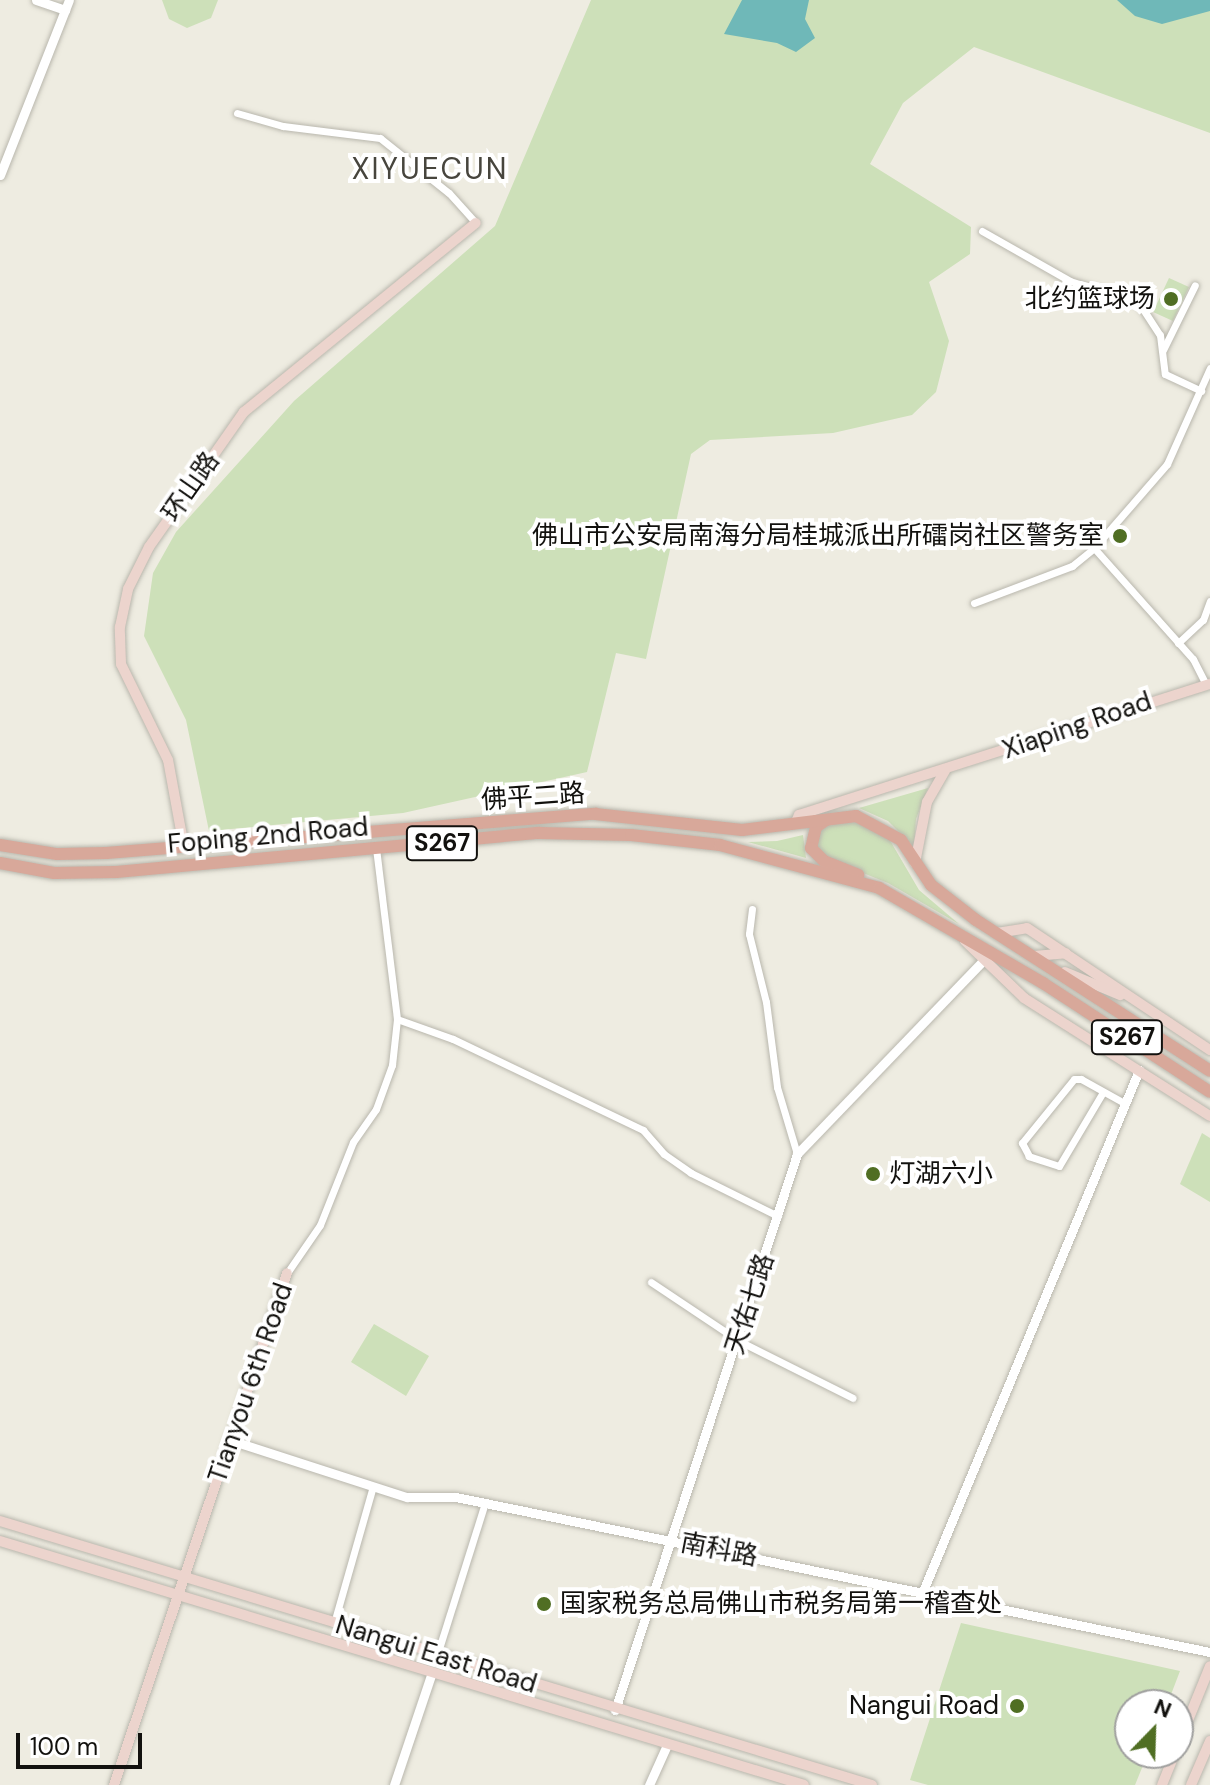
<!DOCTYPE html>
<html>
<head>
<meta charset="utf-8">
<style>
	body { margin:0 }
	#map { position:relative; width:1210px; height:1785px; overflow:hidden; background:#eeece1; font-family:"DM Sans","Noto Sans SC",sans-serif }
	div>[style] { position:absolute }
	[style*='--x'] { left:calc(var(--x)*1px); top:calc(var(--y)*1px); width:calc(var(--w)*1px); rotate:calc(var(--a)*1deg) }
	.green>* { inset:0; background:#cde0b9 }
	.water>* { inset:0; background:#6fb8b8 }
	.roads { filter:drop-shadow(0 0 2px #b9b7ad) drop-shadow(0 0 2px #b9b7ad) }
	.minor>* { height:7px; margin:-3.5px; padding:0 3.5px; transform-origin:3.5px; border-radius:3.5px; background:#fff }
	.tertiary>* { height:9px; margin:-4.5px; padding:0 4.5px; transform-origin:4.5px; border-radius:4.5px; background:#fff }
	.secondary>* { height:10px; margin:-5px; padding:0 5px; transform-origin:5px; border-radius:5px; background:#ecd4cd }
	.primary>* { height:12px; margin:-6px; padding:0 6px; transform-origin:6px; border-radius:6px; background:#d8a89a }
	.dots>* { width:22px; height:22px; translate:-50% -50%; box-sizing:border-box; border:4px solid #fff; border-radius:50% }
	span { translate:-50% -50%; white-space:nowrap; text-align:center; line-height:1.15; -webkit-text-stroke:8px #fff; paint-order:stroke }
	.shield-label span { padding:2px 6px; background:#fff; border:2px solid; border-radius:6px; -webkit-text-stroke-width:0 }
	.shield-label { font-size:24px; color:#12110e; font-weight:700 }
	.poi-label { font-size:26px; color:#12110e }
	.right { translate:-100% -50%; text-align:right }
	.left { translate:0 -50%; text-align:left }
	.street-label { font-size:26px; color:#12110e }
	.quarter-label { font-size:30px; color:#47453d; letter-spacing:2px }
	.north { position:absolute; left:1114px; top:1689px; width:80px; height:80px; box-sizing:border-box; background:#fff; border:2px solid #a0a09f; border-radius:50%; rotate:23deg; font-size:22px; font-weight:700; line-height:32px; text-align:center; color:#12110e }
	.north::after { content:''; display:block; margin:auto; width:28px; height:36px; background:#506e23; clip-path:polygon(50% 0,100% 100%,50% 72%,0 100%) }
	.scale { position:absolute; left:16px; top:1733px; width:126px; height:36px; box-sizing:border-box; border:4px solid #12110e; border-top:0; padding-left:10px; font-size:24px; line-height:28px; white-space:nowrap; color:#12110e; -webkit-text-stroke:6px #fff; paint-order:stroke }
</style>
</head>
<body>
<div id="map">
	<div class="green">
		<div style="clip-path:polygon(162px 0,218px 0,211px 18px,187px 28px,169px 19px)"></div>
		<div style="clip-path:polygon(591px 0,1210px 0,1210px 133px,974px 47px,903px 103px,870px 164px,971px 227px,970px 254px,929px 282px,949px 341px,936px 392px,912px 415px,833px 433px,710px 440px,691px 454px,646px 659px,616px 653px,587px 772px,403px 813px,209px 831px,186px 720px,144px 636px,153px 573px,176px 532px,294px 401px,495px 226px)"></div>
		<div style="clip-path:polygon(1169px 278px,1189px 287px,1173px 321px,1153px 312px)"></div>
		<div style="clip-path:polygon(928px 788px,916px 819px,914px 847px,888px 821px,859px 808px)"></div>
		<div style="clip-path:polygon(859px 822px,888px 837px,919px 890px,959px 924px,888px 883px,823px 857px,816px 849px,818px 831px,828px 824px)"></div>
		<div style="clip-path:polygon(803px 835px,806px 858px,748px 842px,777px 841px)"></div>
		<div style="clip-path:polygon(1202px 1133px,1210px 1138px,1210px 1202px,1180px 1184px)"></div>
		<div style="clip-path:polygon(374px 1324px,429px 1356px,406px 1396px,351px 1362px)"></div>
		<div style="clip-path:polygon(961px 1623px,1180px 1671px,1167px 1705px,1130px 1705px,1130px 1753px,1148px 1753px,1135px 1785px,928px 1785px,910px 1780px)"></div>
	</div>
	<div class="water">
		<div style="clip-path:polygon(742px 0,809px 0,805px 19px,815px 38px,796px 52px,777px 43px,724px 34px)"></div>
		<div style="clip-path:polygon(1117px 0,1210px 0,1210px 11px,1162px 24px,1135px 16px)"></div>
	</div>
	<div class="roads">
		<div class="minor">
			<div style="--x:237;--y:113;--w:48;--a:15.8"></div>
			<div style="--x:283;--y:126;--w:98;--a:7.1"></div>
			<div style="--x:380;--y:138;--w:88;--a:38.6"></div>
			<div style="--x:449;--y:193;--w:40;--a:48"></div>
			<div style="--x:982;--y:231;--w:101;--a:29.6"></div>
			<div style="--x:1070;--y:281;--w:72;--a:17.7"></div>
			<div style="--x:1139;--y:303;--w:38;--a:57"></div>
			<div style="--x:1160;--y:335;--w:39;--a:83"></div>
			<div style="--x:1165;--y:374;--w:40;--a:25"></div>
			<div style="--x:1163;--y:350;--w:72;--a:-63.8"></div>
			<div style="--x:1094;--y:548;--w:149;--a:48.3"></div>
			<div style="--x:1193;--y:659;--w:29;--a:63"></div>
			<div style="--x:974;--y:603;--w:105;--a:-20.7"></div>
			<div style="--x:1072;--y:566;--w:28;--a:-39"></div>
			<div style="--x:1094;--y:548;--w:111;--a:-49"></div>
			<div style="--x:1167;--y:464;--w:105;--a:-65.9"></div>
			<div style="--x:1178;--y:643;--w:34;--a:-43"></div>
			<div style="--x:1203;--y:620;--w:20;--a:-70"></div>
			<div style="--x:752;--y:909;--w:25;--a:97"></div>
			<div style="--x:749;--y:934;--w:70;--a:76"></div>
			<div style="--x:766;--y:1002;--w:86;--a:82.6"></div>
			<div style="--x:777;--y:1087;--w:70;--a:73.4"></div>
			<div style="--x:397;--y:1019;--w:59;--a:19.7"></div>
			<div style="--x:453;--y:1039;--w:211;--a:25.6"></div>
			<div style="--x:643;--y:1130;--w:32;--a:49"></div>
			<div style="--x:664;--y:1154;--w:33;--a:35"></div>
			<div style="--x:691;--y:1173;--w:97;--a:26.3"></div>
			<div style="--x:1103;--y:1092;--w:86;--a:120.7"></div>
			<div style="--x:1059;--y:1166;--w:32;--a:-162"></div>
			<div style="--x:1029;--y:1156;--w:15;--a:-118"></div>
			<div style="--x:1022;--y:1143;--w:82;--a:-50.9"></div>
			<div style="--x:1074;--y:1079;--w:7;--a:0"></div>
			<div style="--x:1081;--y:1079;--w:51;--a:29.1"></div>
			<div style="--x:287;--y:1273;--w:58;--a:-55.5"></div>
			<div style="--x:320;--y:1225;--w:89;--a:-68.3"></div>
			<div style="--x:353;--y:1142;--w:40;--a:-55.1"></div>
			<div style="--x:376;--y:1109;--w:47;--a:-70"></div>
			<div style="--x:392;--y:1065;--w:46;--a:-83.8"></div>
			<div style="--x:397;--y:1019;--w:172;--a:-97"></div>
			<div style="--x:651;--y:1282;--w:106;--a:33.8"></div>
			<div style="--x:739;--y:1341;--w:127;--a:26.6"></div>
			<div style="--x:334;--y:1623;--w:142;--a:-74.1"></div>
			<div style="--x:437;--y:1655;--w:159;--a:-72.5"></div>
		</div>
		<div class="tertiary">
			<div style="--x:36;--y:0;--w:31;--a:19"></div>
			<div style="--x:0;--y:175;--w:188;--a:-68.5"></div>
			<div style="--x:230;--y:1440;--w:186;--a:17.9"></div>
			<div style="--x:407;--y:1497;--w:49;--a:0"></div>
			<div style="--x:456;--y:1497;--w:770;--a:11.62"></div>
			<div style="--x:923;--y:1591;--w:564;--a:-67.48"></div>
			<div style="--x:615;--y:1710;--w:585;--a:-71.87"></div>
			<div style="--x:797;--y:1154;--w:269;--a:-46.1"></div>
			<div style="--x:394;--y:1785;--w:119;--a:-71.4"></div>
			<div style="--x:649;--y:1785;--w:44;--a:-65.8"></div>
		</div>
		<div class="secondary">
			<div style="--x:795;--y:824;--w:10;--a:-66"></div>
			<div style="--x:799;--y:815;--w:431;--a:-17.7"></div>
			<div style="--x:184;--y:847;--w:88;--a:-100.4"></div>
			<div style="--x:168;--y:760;--w:107;--a:-116.1"></div>
			<div style="--x:121;--y:664;--w:37;--a:-92"></div>
			<div style="--x:120;--y:627;--w:39;--a:-78"></div>
			<div style="--x:128;--y:589;--w:47;--a:-63.4"></div>
			<div style="--x:149;--y:547;--w:165;--a:-54.9"></div>
			<div style="--x:244;--y:412;--w:299;--a:-39.2"></div>
			<div style="--x:915;--y:863;--w:62;--a:-78.9"></div>
			<div style="--x:927;--y:802;--w:36;--a:-60"></div>
			<div style="--x:997;--y:933;--w:30;--a:-9"></div>
			<div style="--x:1027;--y:928;--w:220;--a:33.7"></div>
			<div style="--x:965;--y:941;--w:82;--a:44"></div>
			<div style="--x:1024;--y:998;--w:220;--a:32.4"></div>
			<div style="--x:1034;--y:956;--w:32;--a:-5"></div>
			<div style="--x:1065;--y:972;--w:60;--a:22.7"></div>
			<div style="--x:0;--y:1521;--w:911;--a:16.84"></div>
			<div style="--x:0;--y:1541;--w:840;--a:16.88"></div>
			<div style="--x:1178;--y:1745;--w:85;--a:-67.9"></div>
			<div style="--x:114;--y:1785;--w:540;--a:-71.33"></div>
			<div style="--x:1162;--y:1785;--w:35;--a:-68"></div>
			<div style="--x:1191;--y:1785;--w:48;--a:-66.6"></div>
		</div>
		<div class="primary">
			<div style="--x:826;--y:820;--w:12;--a:145"></div>
			<div style="--x:816;--y:827;--w:22;--a:103"></div>
			<div style="--x:811;--y:848;--w:18;--a:45"></div>
			<div style="--x:824;--y:861;--w:37;--a:22"></div>
			<div style="--x:0;--y:845;--w:58;--a:9"></div>
			<div style="--x:57;--y:854;--w:49;--a:-1.2"></div>
			<div style="--x:106;--y:853;--w:491;--a:-4.6"></div>
			<div style="--x:595;--y:814;--w:148;--a:6.2"></div>
			<div style="--x:742;--y:830;--w:115;--a:-7"></div>
			<div style="--x:856;--y:816;--w:51;--a:28.1"></div>
			<div style="--x:901;--y:840;--w:54;--a:56.3"></div>
			<div style="--x:931;--y:885;--w:57;--a:37.9"></div>
			<div style="--x:976;--y:920;--w:278;--a:32.8"></div>
			<div style="--x:0;--y:863;--w:55;--a:10.5"></div>
			<div style="--x:54;--y:873;--w:62;--a:-0.9"></div>
			<div style="--x:116;--y:872;--w:425;--a:-5.3"></div>
			<div style="--x:539;--y:833;--w:92;--a:1.2"></div>
			<div style="--x:631;--y:835;--w:90;--a:6.4"></div>
			<div style="--x:720;--y:845;--w:165;--a:15.1"></div>
			<div style="--x:879;--y:888;--w:190;--a:30.1"></div>
			<div style="--x:1043;--y:983;--w:199;--a:33.1"></div>
		</div>
	</div>
	<div class="dots">
		<div style="left:1171px;top:299px;background:#506e23"></div>
		<div style="left:1120px;top:536px;background:#506e23"></div>
		<div style="left:873px;top:1174px;background:#506e23"></div>
		<div style="left:544px;top:1604px;background:#506e23"></div>
		<div style="left:1017px;top:1706px;background:#506e23"></div>
	</div>
	<div class="shield-label">
		<span style="left:442px;top:843px">S267</span>
		<span style="left:1127px;top:1037px">S267</span>
	</div>
	<div class="poi-label">
		<span class="right" style="left:1155px;top:299px">北约篮球场</span>
		<span class="right" style="left:1104px;top:536px">佛山市公安局南海分局桂城派出所礌岗社区警务室</span>
		<span class="left" style="left:889px;top:1174px">灯湖六小</span>
		<span class="left" style="left:560px;top:1604px">国家税务总局佛山市税务局第一稽查处</span>
		<span class="right" style="left:999px;top:1706px">Nangui Road</span>
	</div>
	<div class="street-label">
		<span style="left:191px;top:487px;rotate:-55deg">环山路</span>
		<span style="left:1077px;top:726px;rotate:-19deg">Xiaping Road</span>
		<span style="left:533px;top:797px;rotate:-4deg">佛平二路</span>
		<span style="left:268px;top:836px;rotate:-5deg">Foping 2nd Road</span>
		<span style="left:750px;top:1304px;rotate:-72deg">天佑七路</span>
		<span style="left:251px;top:1383px;rotate:-71deg">Tianyou 6th Road</span>
		<span style="left:719px;top:1550px;rotate:11deg">南科路</span>
		<span style="left:436px;top:1655px;rotate:17deg">Nangui East Road</span>
	</div>
	<div class="quarter-label">
		<span style="left:430px;top:169px">XIYUECUN</span>
	</div>
	<div class="north">N</div>
	<div class="scale">100 m</div>
</div>
</body>
</html>
